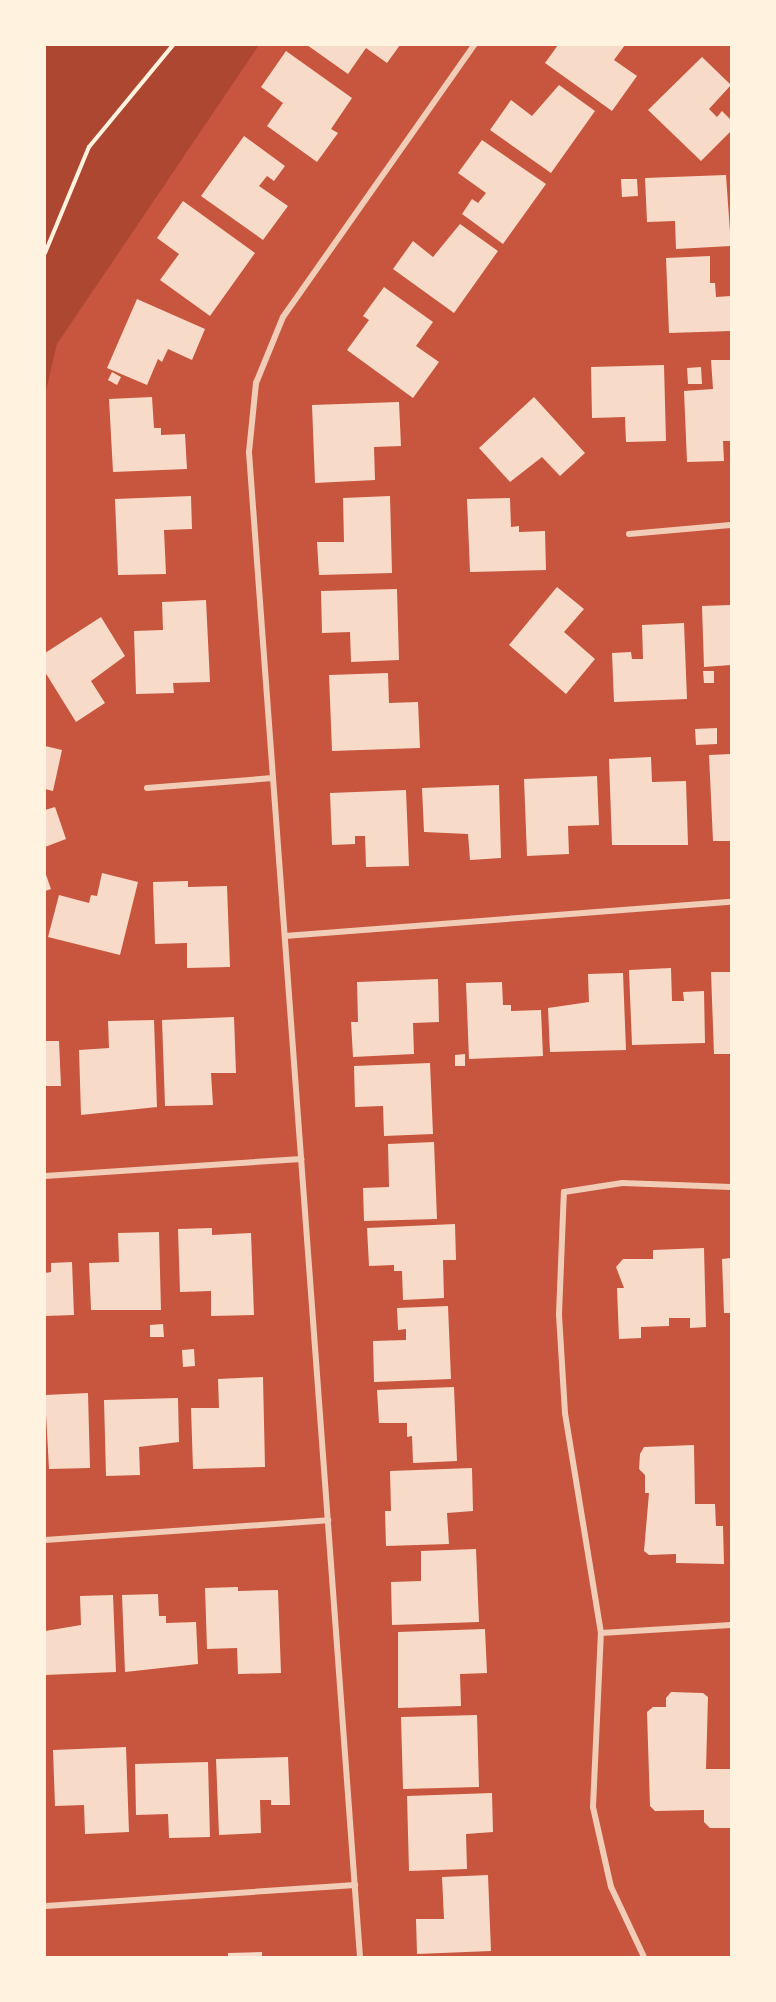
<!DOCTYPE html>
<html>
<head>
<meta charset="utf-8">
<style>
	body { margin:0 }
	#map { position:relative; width:776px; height:2002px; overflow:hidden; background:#c8553d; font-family:"DM Sans",sans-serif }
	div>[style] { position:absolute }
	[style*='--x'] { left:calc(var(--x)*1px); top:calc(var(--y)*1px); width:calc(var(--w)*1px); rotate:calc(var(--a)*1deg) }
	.green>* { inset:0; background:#ae4732 }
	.building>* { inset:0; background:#f7dbc8 }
	.path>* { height:4px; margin:-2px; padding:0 2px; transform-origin:2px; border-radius:2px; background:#fff3e0 }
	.minor>* { height:6px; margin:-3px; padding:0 3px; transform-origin:3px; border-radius:3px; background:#f1ccb7 }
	span { translate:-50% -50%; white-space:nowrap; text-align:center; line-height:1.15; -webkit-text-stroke:5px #fff3e0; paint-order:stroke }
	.frame { position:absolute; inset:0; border:46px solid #fff3e0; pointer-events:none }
</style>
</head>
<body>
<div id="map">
	<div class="green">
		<div style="clip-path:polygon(45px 45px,259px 45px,57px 344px,45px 395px)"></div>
	</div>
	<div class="building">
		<div style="clip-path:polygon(307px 45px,400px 45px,387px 63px,366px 48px,348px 74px)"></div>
		<div style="clip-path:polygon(558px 45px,625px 45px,614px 60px,637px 76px,612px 111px,545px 63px)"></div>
		<div style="clip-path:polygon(286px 51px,352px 98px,331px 129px,338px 133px,317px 162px,267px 126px,283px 103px,261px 87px)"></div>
		<div style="clip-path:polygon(702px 57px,731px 85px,709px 109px,717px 117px,722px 111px,731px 120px,731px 131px,701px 161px,648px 110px)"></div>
		<div style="clip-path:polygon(559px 85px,595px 111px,551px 173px,490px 130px,511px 100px,532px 116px)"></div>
		<div style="clip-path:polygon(244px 136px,285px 166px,274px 181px,267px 176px,259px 186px,288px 206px,263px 240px,201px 196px)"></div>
		<div style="clip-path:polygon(482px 140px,546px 184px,503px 244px,462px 214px,472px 199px,478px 203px,486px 193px,458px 173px)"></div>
		<div style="clip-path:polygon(726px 175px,731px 246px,676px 249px,675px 221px,647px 222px,645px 178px)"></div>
		<div style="clip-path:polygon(621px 179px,637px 179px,638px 196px,622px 197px)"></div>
		<div style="clip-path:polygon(183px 201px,255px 253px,210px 316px,160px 280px,179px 254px,157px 238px)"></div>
		<div style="clip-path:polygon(460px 224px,498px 251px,454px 313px,393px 269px,413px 241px,433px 257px)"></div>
		<div style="clip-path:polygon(710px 256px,710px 283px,715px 283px,716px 297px,731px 296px,731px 331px,669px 333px,666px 258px)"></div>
		<div style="clip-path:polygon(384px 287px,433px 322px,416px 346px,439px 362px,413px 398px,347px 350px,369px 320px,363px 316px)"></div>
		<div style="clip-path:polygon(137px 299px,205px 329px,192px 360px,168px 349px,162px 362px,158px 359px,147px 385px,107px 368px)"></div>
		<div style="clip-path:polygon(711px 360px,731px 360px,731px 441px,723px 441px,724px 461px,687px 462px,684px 391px,713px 389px)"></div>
		<div style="clip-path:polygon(664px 365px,666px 441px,626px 442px,625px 417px,592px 418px,591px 367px)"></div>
		<div style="clip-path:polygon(701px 367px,702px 384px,688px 384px,687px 368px)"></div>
		<div style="clip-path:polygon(112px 372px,121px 377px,117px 385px,108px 380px)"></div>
		<div style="clip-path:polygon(152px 397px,154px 428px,161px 428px,161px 435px,185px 434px,187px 469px,113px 472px,109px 399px)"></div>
		<div style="clip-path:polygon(534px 397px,585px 453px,560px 476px,542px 457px,510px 482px,479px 448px)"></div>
		<div style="clip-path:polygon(399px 402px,401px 446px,374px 447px,375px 480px,315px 483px,312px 405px)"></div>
		<div style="clip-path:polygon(191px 496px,192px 529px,164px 530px,166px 574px,118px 575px,115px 499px)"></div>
		<div style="clip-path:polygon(390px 496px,392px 573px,319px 575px,317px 542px,344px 542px,343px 498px)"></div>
		<div style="clip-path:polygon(510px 498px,511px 527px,519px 526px,519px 532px,545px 531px,546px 570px,470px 572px,467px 499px)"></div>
		<div style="clip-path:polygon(557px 587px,584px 609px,564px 632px,595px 659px,566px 694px,509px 645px)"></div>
		<div style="clip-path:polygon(397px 589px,399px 660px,351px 662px,350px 632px,322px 633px,321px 591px)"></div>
		<div style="clip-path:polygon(206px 600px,210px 682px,173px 683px,174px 693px,136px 694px,134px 631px,163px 630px,162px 602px)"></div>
		<div style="clip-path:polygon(731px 605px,731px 665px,704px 667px,702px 606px)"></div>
		<div style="clip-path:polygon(101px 617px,125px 656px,91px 681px,105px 703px,76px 722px,45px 672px,45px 653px)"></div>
		<div style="clip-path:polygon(684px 623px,687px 699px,614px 702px,612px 653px,631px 652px,632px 659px,643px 659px,642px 625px)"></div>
		<div style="clip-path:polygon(703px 671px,714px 671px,714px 683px,704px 683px)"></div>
		<div style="clip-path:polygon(388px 673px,389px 703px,418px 702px,420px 748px,332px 751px,329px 675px)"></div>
		<div style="clip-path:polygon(717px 728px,717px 744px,696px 745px,695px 729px)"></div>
		<div style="clip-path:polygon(45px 746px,62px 750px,53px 791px,45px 789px)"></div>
		<div style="clip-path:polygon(731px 754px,731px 841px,713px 841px,709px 755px)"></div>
		<div style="clip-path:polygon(651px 757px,652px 782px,686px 781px,688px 845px,612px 845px,609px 759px)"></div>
		<div style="clip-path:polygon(597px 776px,599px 825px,568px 826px,569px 854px,527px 856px,524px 779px)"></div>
		<div style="clip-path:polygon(499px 785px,501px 858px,470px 860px,468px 834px,424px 832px,422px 788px)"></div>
		<div style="clip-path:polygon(406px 790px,409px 866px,366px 867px,365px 836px,355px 836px,355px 844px,332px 845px,330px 793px)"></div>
		<div style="clip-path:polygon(55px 807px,66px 839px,45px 847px,45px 810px)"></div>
		<div style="clip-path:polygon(45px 872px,51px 889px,45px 891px)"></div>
		<div style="clip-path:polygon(102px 873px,138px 882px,120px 955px,48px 937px,59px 895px,89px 903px,91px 895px,97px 896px)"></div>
		<div style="clip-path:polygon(188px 881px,188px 887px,227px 886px,230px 967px,187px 968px,187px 943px,155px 944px,153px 882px)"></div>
		<div style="clip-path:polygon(671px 968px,672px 1001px,684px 1001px,683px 992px,704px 991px,705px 1043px,632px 1045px,629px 970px)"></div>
		<div style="clip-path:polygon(711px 972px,731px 972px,731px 1054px,714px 1054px)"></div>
		<div style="clip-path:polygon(623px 973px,626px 1050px,550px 1052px,548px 1008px,589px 1002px,588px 974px)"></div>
		<div style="clip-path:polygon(438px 979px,439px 1022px,413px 1023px,414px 1054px,353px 1057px,351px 1022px,358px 1022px,357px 982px)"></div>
		<div style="clip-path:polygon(502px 982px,503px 1005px,511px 1005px,511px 1011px,541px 1010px,543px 1056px,469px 1059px,466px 983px)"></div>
		<div style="clip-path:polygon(234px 1017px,236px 1073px,211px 1073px,213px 1105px,165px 1106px,162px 1020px)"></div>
		<div style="clip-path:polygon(154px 1020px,157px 1107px,81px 1115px,79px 1050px,109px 1048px,108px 1021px)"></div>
		<div style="clip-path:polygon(45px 1041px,59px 1041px,61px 1086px,45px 1086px)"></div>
		<div style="clip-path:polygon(465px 1054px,465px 1066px,455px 1066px,455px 1055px)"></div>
		<div style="clip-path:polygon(430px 1063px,433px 1134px,384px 1136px,383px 1106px,355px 1107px,354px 1066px)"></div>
		<div style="clip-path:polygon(434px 1142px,437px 1219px,364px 1221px,363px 1188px,389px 1187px,388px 1144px)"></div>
		<div style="clip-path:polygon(455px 1224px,456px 1260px,443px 1260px,444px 1298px,403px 1300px,402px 1271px,394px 1271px,394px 1265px,369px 1266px,367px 1228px)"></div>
		<div style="clip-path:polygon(212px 1228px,212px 1235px,251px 1233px,254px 1315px,211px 1316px,211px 1291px,180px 1292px,178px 1229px)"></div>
		<div style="clip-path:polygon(159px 1232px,161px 1310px,91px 1310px,89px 1263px,119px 1262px,118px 1233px)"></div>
		<div style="clip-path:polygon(704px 1248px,706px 1327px,690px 1328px,690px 1318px,669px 1318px,669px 1326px,641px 1327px,641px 1338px,619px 1339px,617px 1288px,624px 1288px,616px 1267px,623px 1259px,653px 1259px,653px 1250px)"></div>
		<div style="clip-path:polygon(731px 1258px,731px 1313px,724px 1313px,722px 1259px)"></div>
		<div style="clip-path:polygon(72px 1262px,74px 1315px,45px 1316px,45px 1273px,51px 1272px,51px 1263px)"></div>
		<div style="clip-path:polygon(448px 1306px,451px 1379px,374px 1382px,373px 1341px,406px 1340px,406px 1329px,398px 1330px,397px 1308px)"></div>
		<div style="clip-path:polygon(163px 1324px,164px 1337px,150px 1337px,150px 1325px)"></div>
		<div style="clip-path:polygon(194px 1349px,195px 1366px,183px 1367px,182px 1350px)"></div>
		<div style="clip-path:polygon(263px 1377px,265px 1467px,193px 1469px,191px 1408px,219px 1408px,218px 1379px)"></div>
		<div style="clip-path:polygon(454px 1387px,457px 1461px,413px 1463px,412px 1436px,407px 1437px,407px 1423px,379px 1423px,377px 1390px)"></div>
		<div style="clip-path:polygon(88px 1393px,90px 1468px,49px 1469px,45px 1395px)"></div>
		<div style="clip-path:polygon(178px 1398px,179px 1442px,139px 1447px,140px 1475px,106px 1476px,104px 1400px)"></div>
		<div style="clip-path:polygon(694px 1445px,695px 1504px,715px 1504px,716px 1526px,723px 1526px,724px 1564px,676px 1563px,676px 1554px,649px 1555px,644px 1551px,649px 1493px,645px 1493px,645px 1475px,639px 1469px,640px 1454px,644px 1447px)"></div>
		<div style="clip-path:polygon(472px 1468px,473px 1511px,447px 1513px,449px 1544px,386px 1546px,385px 1511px,391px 1511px,390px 1471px)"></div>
		<div style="clip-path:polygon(476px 1549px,479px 1622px,392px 1625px,391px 1582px,421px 1581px,421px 1551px)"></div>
		<div style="clip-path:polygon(238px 1587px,238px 1591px,278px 1590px,281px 1673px,238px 1674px,237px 1648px,207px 1649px,205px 1588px)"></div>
		<div style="clip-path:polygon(158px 1594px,159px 1616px,166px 1616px,166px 1623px,196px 1622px,198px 1664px,125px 1672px,122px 1595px)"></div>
		<div style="clip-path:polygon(113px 1595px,116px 1672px,45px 1675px,45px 1631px,81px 1625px,80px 1596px)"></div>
		<div style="clip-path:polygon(485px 1629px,487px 1673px,460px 1674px,461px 1706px,398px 1708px,398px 1632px)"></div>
		<div style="clip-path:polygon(671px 1692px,703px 1693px,708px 1697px,706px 1769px,731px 1769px,731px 1828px,710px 1828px,704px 1822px,704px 1810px,655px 1811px,650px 1806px,647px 1712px,653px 1707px,666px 1707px,666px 1698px)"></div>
		<div style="clip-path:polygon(477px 1715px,479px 1787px,403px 1789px,401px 1717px)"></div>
		<div style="clip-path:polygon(126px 1747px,129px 1832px,85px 1834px,84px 1805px,55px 1806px,53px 1750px)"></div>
		<div style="clip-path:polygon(288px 1757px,290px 1805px,271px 1805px,271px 1800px,260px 1800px,261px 1833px,219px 1835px,216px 1759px)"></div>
		<div style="clip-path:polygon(208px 1762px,210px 1837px,169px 1838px,168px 1814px,136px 1815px,135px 1764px)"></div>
		<div style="clip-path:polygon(492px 1793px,493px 1832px,466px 1834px,467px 1869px,409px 1871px,407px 1796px)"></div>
		<div style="clip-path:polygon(488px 1875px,491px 1951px,417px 1954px,416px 1919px,444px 1919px,442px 1877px)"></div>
		<div style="clip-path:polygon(262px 1952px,262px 1957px,228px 1957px,228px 1953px)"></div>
	</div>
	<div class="path">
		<div style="--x:45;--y:253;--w:115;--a:-67.5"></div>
		<div style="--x:89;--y:147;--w:132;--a:-50.5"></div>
	</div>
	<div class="minor">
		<div style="--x:629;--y:534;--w:102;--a:-5"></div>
		<div style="--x:147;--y:788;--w:126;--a:-4.5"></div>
		<div style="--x:285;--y:936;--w:447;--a:-4.4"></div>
		<div style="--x:45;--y:1176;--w:257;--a:-3.8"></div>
		<div style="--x:45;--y:1540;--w:284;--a:-4"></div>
		<div style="--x:601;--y:1633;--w:130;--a:-3.5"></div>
		<div style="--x:46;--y:1906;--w:310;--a:-3.9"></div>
		<div style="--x:360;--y:1957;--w:1509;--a:-94.22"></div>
		<div style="--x:249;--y:452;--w:69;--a:-84.2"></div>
		<div style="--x:256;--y:383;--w:71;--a:-67.8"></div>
		<div style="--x:283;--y:317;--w:332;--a:-54.9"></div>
		<div style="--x:644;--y:1957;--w:77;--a:-115.2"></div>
		<div style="--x:611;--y:1887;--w:82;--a:-102.7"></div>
		<div style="--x:593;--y:1807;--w:174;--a:-87.4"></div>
		<div style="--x:601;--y:1633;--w:223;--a:-99.3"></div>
		<div style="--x:565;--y:1413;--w:99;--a:-93.5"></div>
		<div style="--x:559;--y:1314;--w:122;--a:-87.7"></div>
		<div style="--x:564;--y:1192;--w:59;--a:-8.8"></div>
		<div style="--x:622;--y:1183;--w:109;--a:2.1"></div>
	</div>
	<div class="frame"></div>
</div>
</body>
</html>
